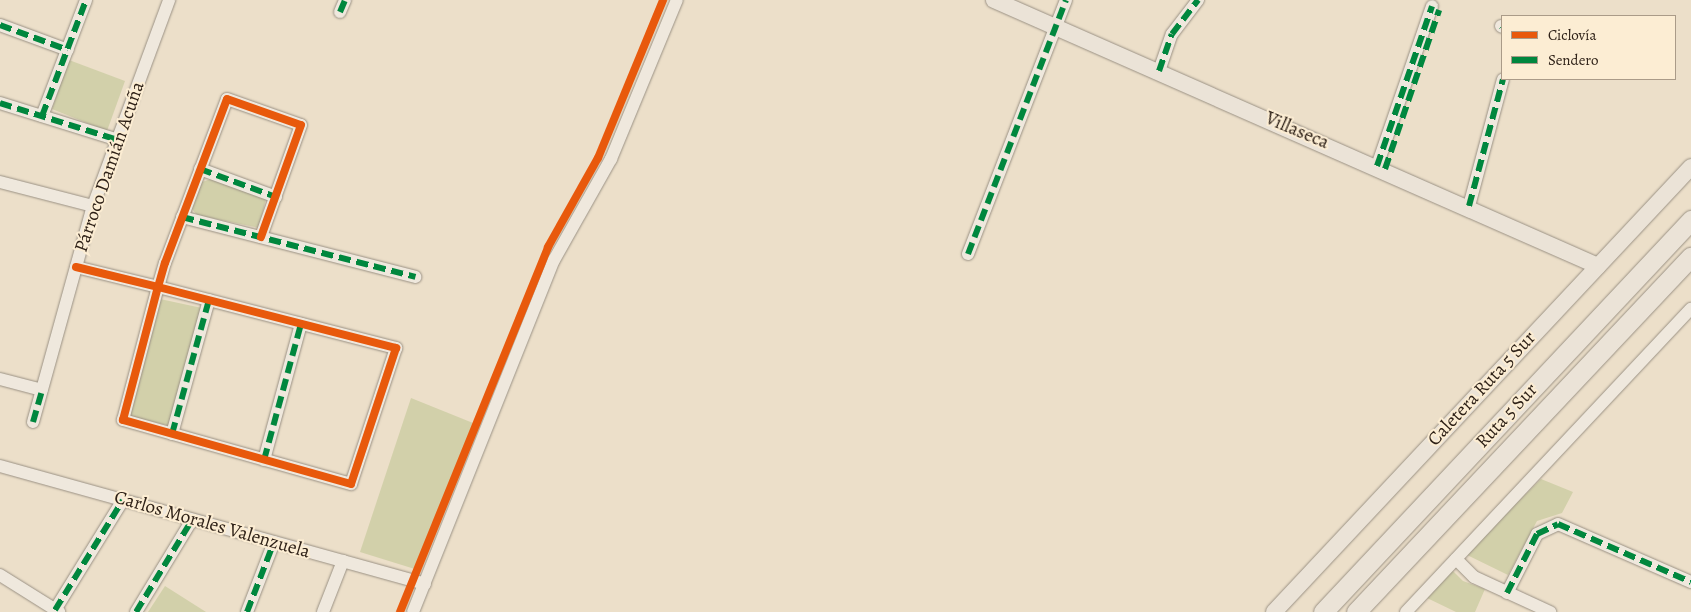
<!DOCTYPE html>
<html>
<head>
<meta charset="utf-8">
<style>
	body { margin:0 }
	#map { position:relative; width:1691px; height:612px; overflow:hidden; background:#ecdfc9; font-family:Alegreya,serif }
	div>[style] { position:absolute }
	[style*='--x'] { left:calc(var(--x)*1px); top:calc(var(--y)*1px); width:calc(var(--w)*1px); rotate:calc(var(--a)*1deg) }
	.green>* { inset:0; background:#d2d0aa }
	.roads { filter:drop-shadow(0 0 1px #9a9184) drop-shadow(0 0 1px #9a9184) }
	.minor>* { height:12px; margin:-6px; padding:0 6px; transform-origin:6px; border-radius:6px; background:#efe8dd }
	.major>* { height:16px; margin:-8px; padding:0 8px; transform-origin:8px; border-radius:8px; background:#ebe3d7 }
	.highway>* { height:19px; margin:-9.5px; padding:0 9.5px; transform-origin:9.5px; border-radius:9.5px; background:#ebe3d7 }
	.quiet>* { height:6px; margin-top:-3px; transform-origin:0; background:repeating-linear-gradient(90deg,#00873e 0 12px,transparent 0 18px) }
	.cycleway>* { height:8px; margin:-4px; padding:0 4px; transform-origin:4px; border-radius:4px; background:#e8590c }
	span { translate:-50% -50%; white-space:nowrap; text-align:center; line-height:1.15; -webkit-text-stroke:4px #fcedd3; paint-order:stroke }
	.street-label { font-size:19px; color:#2e2117 }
	.legend { position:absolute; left:1501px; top:15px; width:175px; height:65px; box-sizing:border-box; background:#fcedd3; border:1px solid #aa9b88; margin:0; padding:6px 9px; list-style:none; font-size:15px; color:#2e2117 }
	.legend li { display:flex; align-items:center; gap:10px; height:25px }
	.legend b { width:25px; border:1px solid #aa9b88 }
</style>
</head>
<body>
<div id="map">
	<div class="green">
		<div style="clip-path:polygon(69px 60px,125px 81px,107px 131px,52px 109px)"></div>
		<div style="clip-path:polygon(211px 179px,266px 198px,259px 228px,197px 215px,192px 209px,202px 182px)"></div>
		<div style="clip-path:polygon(160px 299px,202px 308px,171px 426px,128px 416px)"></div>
		<div style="clip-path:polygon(411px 398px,473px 423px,418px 570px,360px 552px)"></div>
		<div style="clip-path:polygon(1541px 479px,1573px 492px,1562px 513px,1537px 521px,1508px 575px,1465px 554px)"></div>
		<div style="clip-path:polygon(1452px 570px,1463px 581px,1485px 589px,1475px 612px,1456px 612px,1425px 597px)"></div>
		<div style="clip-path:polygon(165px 586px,206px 612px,148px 612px)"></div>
	</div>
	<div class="roads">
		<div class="minor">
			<div style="--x:340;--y:12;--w:13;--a:-67"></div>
			<div style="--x:0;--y:25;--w:72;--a:20.2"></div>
			<div style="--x:1501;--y:26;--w:1;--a:45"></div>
			<div style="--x:1159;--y:71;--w:39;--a:-71"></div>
			<div style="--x:1172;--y:34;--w:43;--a:-52.6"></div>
			<div style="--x:0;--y:103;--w:124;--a:17.4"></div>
			<div style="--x:42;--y:116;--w:124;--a:-69.2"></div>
			<div style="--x:1377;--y:166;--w:169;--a:-71"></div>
			<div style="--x:200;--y:169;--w:81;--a:20.2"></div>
			<div style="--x:0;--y:182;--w:96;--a:14.5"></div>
			<div style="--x:1469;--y:206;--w:131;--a:-75"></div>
			<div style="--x:182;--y:217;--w:241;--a:14.4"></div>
			<div style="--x:968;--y:254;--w:272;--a:-68.9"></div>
			<div style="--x:76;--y:267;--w:84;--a:13.7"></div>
			<div style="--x:158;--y:287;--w:246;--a:14.4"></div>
			<div style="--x:396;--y:348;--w:143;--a:108.3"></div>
			<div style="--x:351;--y:484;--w:237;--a:-164.3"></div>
			<div style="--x:123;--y:420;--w:138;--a:-75.3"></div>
			<div style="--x:158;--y:287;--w:25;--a:-74"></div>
			<div style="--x:165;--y:263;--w:175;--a:-69.3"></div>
			<div style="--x:227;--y:99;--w:78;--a:19.4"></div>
			<div style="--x:301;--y:125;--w:119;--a:109.7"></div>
			<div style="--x:0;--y:379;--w:43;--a:14.7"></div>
			<div style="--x:33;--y:422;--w:224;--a:-74.5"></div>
			<div style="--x:93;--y:206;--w:220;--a:-69.7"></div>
			<div style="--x:172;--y:434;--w:139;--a:-74.6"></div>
			<div style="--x:264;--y:460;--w:141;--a:-74.8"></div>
			<div style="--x:0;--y:466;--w:441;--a:15.5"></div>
			<div style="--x:1456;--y:559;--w:25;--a:45"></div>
			<div style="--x:1474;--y:577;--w:84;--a:24.7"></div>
			<div style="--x:0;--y:575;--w:70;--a:32.1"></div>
			<div style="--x:1507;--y:593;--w:66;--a:-63"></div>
			<div style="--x:1537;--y:534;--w:23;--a:-25"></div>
			<div style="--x:1558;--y:524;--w:145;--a:23.6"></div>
			<div style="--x:55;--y:610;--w:129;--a:-58.3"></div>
			<div style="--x:136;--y:612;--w:108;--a:-58.7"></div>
			<div style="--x:247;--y:612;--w:75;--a:-68.9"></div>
			<div style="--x:323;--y:612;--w:55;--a:-68.6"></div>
			<div style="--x:413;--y:612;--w:379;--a:-68.2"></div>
			<div style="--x:554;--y:260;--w:116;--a:-60.6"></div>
			<div style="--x:611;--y:159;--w:172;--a:-67.5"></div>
			<div style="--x:1406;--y:612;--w:416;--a:-46.8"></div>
		</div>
		<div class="major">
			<div style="--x:994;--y:0;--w:660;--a:23.77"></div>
			<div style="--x:1274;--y:612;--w:610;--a:-46.86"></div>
		</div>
		<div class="highway">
			<div style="--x:1323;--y:612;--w:538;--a:-46.81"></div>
			<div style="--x:1356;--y:612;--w:488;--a:-46.7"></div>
		</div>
	</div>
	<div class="quiet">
		<div style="--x:340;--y:12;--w:13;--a:-67"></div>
		<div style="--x:0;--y:25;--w:72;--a:20.2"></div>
		<div style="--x:1501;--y:26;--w:1;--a:45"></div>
		<div style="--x:1159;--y:71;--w:39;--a:-71"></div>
		<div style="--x:1172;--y:34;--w:43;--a:-52.6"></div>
		<div style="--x:0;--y:103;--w:124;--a:17.4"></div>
		<div style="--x:42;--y:116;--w:124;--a:-69.2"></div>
		<div style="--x:1377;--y:166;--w:169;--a:-71"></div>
		<div style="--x:200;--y:169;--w:81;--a:20.2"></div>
		<div style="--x:1385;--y:169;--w:168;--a:-71.2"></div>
		<div style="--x:1469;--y:206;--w:131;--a:-75"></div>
		<div style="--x:182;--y:217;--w:241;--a:14.4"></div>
		<div style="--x:968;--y:254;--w:272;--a:-68.9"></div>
		<div style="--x:33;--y:422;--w:33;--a:-74"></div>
		<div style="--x:172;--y:434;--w:139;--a:-74.6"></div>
		<div style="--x:264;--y:460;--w:141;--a:-74.8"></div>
		<div style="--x:1507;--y:593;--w:66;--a:-63"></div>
		<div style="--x:1537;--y:534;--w:23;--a:-25"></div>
		<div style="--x:1558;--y:524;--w:145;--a:23.6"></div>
		<div style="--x:55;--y:610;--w:129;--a:-58.3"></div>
		<div style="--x:136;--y:612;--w:108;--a:-58.7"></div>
		<div style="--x:247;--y:612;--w:75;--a:-68.9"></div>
	</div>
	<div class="cycleway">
		<div style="--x:76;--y:267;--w:84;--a:13.7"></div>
		<div style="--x:158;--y:287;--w:246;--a:14.4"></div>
		<div style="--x:396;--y:348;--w:143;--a:108.3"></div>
		<div style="--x:351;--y:484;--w:237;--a:-164.3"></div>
		<div style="--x:123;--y:420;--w:138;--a:-75.3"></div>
		<div style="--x:158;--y:287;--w:25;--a:-74"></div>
		<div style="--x:165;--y:263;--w:175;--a:-69.3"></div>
		<div style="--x:227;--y:99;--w:78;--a:19.4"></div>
		<div style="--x:301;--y:125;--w:119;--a:109.7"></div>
		<div style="--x:400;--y:612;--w:394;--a:-67.9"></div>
		<div style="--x:548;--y:247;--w:102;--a:-60.7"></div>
		<div style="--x:598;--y:158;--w:171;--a:-67.6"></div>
	</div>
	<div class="street-label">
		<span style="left:1297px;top:131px;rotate:23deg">Villaseca</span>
		<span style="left:110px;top:167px;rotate:-71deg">Párroco Damián Acuña</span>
		<span style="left:1482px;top:389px;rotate:-47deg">Caletera Ruta 5 Sur</span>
		<span style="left:1507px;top:416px;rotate:-47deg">Ruta 5 Sur</span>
		<span style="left:212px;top:525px;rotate:16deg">Carlos Morales Valenzuela</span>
	</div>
	<ul class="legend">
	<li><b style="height:6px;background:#e8590c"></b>Ciclovía</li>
	<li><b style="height:6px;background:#00873e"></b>Sendero</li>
	</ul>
</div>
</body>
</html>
